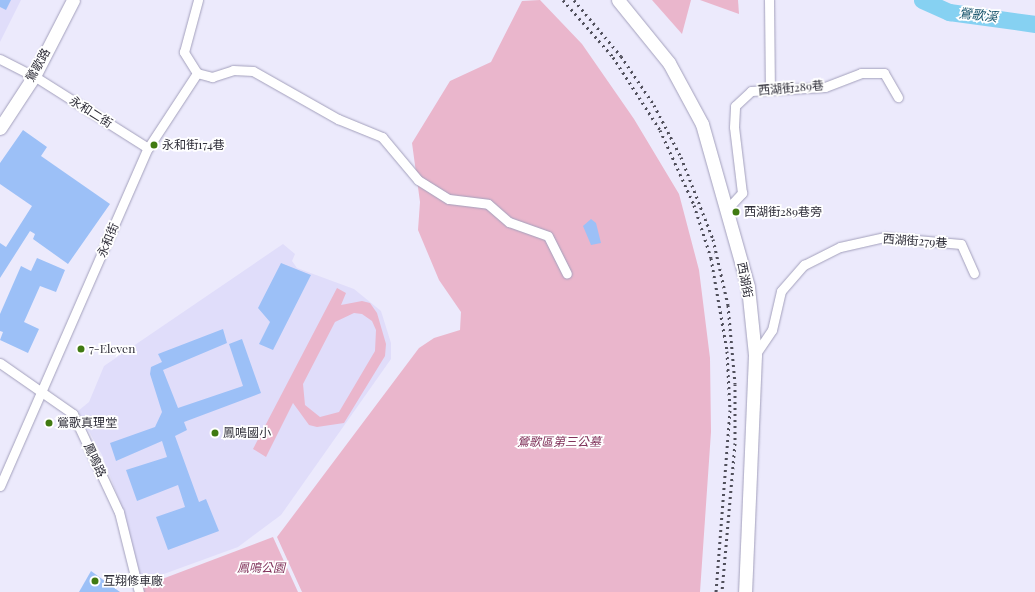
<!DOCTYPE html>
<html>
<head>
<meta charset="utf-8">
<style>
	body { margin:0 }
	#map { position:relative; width:1035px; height:592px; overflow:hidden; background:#eceafc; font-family:"Playfair Display","Noto Sans TC",serif }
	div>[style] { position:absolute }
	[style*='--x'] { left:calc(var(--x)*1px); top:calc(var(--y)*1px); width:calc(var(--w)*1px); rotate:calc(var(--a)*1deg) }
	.built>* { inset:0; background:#e0ddfa }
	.green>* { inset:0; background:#eab6cc }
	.river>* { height:17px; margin:-8.5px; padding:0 8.5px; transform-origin:8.5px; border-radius:8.5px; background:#86d1f2 }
	.building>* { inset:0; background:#9cc0f7 }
	.roads { filter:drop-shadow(0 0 1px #a3a0bc) drop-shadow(0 0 1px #a3a0bc) }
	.street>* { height:9px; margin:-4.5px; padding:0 4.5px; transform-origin:4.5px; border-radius:4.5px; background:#fff }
	.secondary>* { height:13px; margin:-6.5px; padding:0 6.5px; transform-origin:6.5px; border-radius:6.5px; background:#fff }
	.rail>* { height:3px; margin-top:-1.5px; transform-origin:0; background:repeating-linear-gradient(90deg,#504f5b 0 2px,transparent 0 6px) }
	.dots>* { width:11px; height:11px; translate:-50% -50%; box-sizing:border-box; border:2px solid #fff; border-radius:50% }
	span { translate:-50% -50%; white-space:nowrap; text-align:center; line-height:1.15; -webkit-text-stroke:3.5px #fff; paint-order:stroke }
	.street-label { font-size:12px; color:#2f2e39 }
	.poi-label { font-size:12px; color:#2f2e39 }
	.left { translate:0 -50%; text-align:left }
	.park-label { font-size:12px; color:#81335b; font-style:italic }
	.water-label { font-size:13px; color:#16536a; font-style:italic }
</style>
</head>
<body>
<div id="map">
	<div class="built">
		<div style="clip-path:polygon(0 0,21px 0,0 42px)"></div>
		<div style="clip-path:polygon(283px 244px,295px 254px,292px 261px,297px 268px,354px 289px,381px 311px,391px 343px,391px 359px,281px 515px,238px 547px,139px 583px,123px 510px,102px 455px,78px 411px,89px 402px,104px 366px)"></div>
	</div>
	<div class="green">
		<div style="clip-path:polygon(540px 0,582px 44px,634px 119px,679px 194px,699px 270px,710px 358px,711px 432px,700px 592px,302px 592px,277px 537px,419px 348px,434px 338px,460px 330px,461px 312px,439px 280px,418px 230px,420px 202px,412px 143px,450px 81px,491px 62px,522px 1px)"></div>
		<div style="clip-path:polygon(652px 0,691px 0,682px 34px)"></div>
		<div style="clip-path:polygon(700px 0,738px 0,739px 14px)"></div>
		<div style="clip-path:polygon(evenodd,337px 288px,346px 293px,341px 305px,362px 301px,370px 303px,377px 313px,386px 344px,385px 356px,344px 423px,317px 427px,309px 425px,293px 403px,266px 457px,253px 449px,337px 288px,354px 313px,362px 314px,372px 321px,376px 330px,375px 351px,339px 412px,320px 417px,305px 405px,303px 384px,335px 322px,354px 313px)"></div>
		<div style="clip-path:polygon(273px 537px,298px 592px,142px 592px,141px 587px)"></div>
	</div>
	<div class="river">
		<div style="--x:922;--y:0;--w:30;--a:24"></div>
		<div style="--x:949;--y:12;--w:87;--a:7.9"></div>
	</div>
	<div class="building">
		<div style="clip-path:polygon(0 0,11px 0,6px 10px,0 7px)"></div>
		<div style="clip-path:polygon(23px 130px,47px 147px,41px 156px,110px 204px,68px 264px,33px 239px,35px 234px,30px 231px,0 278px,0 243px,6px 247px,32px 206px,0 184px,0 163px)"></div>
		<div style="clip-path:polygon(591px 219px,596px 223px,601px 243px,591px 245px,583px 226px)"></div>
		<div style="clip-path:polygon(37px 258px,65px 270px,56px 292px,40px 286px,24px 322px,39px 329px,28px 353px,0 340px,3px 332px,0 331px,0 314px,21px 266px,31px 271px)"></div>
		<div style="clip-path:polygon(281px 263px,311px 275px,273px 350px,259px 344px,270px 322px,258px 308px)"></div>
		<div style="clip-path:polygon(223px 329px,227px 343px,163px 370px,178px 408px,243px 386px,229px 344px,242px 339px,261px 393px,184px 422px,187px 430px,175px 436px,199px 502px,206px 499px,219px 531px,168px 550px,156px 517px,185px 507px,178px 485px,137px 501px,126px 470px,167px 457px,162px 441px,116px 461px,110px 443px,155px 427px,162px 412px,150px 374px,151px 367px,162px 362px,158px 354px)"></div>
		<div style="clip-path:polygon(91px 571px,120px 592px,79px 592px)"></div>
	</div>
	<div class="roads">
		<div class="street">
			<div style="--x:769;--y:0;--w:90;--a:89.4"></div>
			<div style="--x:0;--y:59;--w:38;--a:27"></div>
			<div style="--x:34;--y:76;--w:135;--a:32.3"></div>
			<div style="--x:197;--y:73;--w:16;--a:15"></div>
			<div style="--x:212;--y:77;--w:22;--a:-18"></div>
			<div style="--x:233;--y:70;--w:20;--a:3"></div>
			<div style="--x:253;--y:71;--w:98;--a:29.5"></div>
			<div style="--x:338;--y:119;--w:48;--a:22.2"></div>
			<div style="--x:382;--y:137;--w:56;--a:50.1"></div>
			<div style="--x:418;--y:180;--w:36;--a:32"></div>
			<div style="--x:449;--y:199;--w:39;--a:7"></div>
			<div style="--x:488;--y:204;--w:28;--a:41"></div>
			<div style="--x:509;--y:222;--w:41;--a:19.7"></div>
			<div style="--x:548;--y:236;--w:42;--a:63.4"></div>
			<div style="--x:728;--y:208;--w:21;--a:-47"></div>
			<div style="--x:742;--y:193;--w:66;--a:-96.9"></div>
			<div style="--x:734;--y:127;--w:21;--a:-87"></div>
			<div style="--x:735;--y:106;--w:22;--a:-43"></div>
			<div style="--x:751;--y:91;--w:74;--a:-3.1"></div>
			<div style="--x:825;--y:87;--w:39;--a:-21"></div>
			<div style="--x:861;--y:73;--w:23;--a:0"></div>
			<div style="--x:884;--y:73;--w:28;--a:60"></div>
			<div style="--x:755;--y:355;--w:30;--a:-56"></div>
			<div style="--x:772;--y:330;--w:40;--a:-77"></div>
			<div style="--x:781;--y:291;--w:35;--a:-49"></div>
			<div style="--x:804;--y:265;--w:40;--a:-26.6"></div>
			<div style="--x:840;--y:247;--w:45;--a:-12.8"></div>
			<div style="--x:884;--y:237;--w:77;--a:5.2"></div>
			<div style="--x:961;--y:244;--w:32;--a:66"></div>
			<div style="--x:0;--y:363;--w:89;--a:34.9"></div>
			<div style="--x:73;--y:414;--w:108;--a:64.9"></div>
			<div style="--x:119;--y:512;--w:82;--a:76"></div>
			<div style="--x:0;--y:486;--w:369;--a:-66.4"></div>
			<div style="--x:148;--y:148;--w:90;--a:-56.8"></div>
			<div style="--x:197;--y:73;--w:25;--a:-122"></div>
			<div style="--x:184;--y:52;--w:54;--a:-74.9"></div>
		</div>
		<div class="secondary">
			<div style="--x:618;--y:0;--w:81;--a:51"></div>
			<div style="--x:669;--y:63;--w:69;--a:61.6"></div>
			<div style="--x:702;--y:124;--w:169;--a:74.2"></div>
			<div style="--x:748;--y:287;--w:68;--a:84.1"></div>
			<div style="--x:755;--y:355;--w:237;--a:92.4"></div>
			<div style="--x:0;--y:128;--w:62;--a:-56.8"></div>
			<div style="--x:34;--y:76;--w:85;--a:-62.8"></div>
		</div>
	</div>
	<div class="rail">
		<div style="--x:563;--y:0;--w:76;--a:48.7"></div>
		<div style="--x:613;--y:57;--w:87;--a:57.2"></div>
		<div style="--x:660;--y:130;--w:82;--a:65.6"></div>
		<div style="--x:694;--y:205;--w:56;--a:72.2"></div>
		<div style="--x:711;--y:258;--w:94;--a:80.2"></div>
		<div style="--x:727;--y:351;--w:59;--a:87.1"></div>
		<div style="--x:730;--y:410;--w:183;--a:94.4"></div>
		<div style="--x:574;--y:0;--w:73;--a:50"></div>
		<div style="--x:621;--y:56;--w:59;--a:56"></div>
		<div style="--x:654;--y:105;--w:59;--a:62.6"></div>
		<div style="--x:681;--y:157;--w:88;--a:68.7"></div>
		<div style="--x:713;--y:239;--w:68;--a:77.2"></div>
		<div style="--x:728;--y:305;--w:79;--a:84.9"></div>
		<div style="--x:735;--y:384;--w:59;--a:90"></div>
		<div style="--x:735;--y:443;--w:150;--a:95"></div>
	</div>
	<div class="dots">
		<div style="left:154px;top:145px;background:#407a12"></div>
		<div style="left:736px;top:212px;background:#407a12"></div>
		<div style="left:81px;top:349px;background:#407a12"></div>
		<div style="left:49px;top:423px;background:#407a12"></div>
		<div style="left:215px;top:433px;background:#407a12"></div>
		<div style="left:95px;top:581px;background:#407a12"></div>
	</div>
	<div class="street-label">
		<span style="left:38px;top:65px;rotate:-61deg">鶯歌路</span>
		<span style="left:791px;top:88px;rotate:-5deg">西湖街289巷</span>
		<span style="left:91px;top:112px;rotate:32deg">永和二街</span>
		<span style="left:108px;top:240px;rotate:-67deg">永和街</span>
		<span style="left:915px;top:241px;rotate:4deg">西湖街279巷</span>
		<span style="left:745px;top:280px;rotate:79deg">西湖街</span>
		<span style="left:95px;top:460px;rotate:65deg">鳳鳴路</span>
	</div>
	<div class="poi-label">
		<span class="left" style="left:162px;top:145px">永和街174巷</span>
		<span class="left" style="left:744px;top:212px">西湖街289巷旁</span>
		<span class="left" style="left:89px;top:349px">7-Eleven</span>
		<span class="left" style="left:57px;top:423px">鶯歌真理堂</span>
		<span class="left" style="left:223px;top:433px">鳳鳴國小</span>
		<span class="left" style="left:103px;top:581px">互翔修車廠</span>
	</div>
	<div class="park-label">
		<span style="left:559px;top:442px">鶯歌區第三公墓</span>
		<span style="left:261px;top:568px">鳳鳴公園</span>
	</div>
	<div class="water-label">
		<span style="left:978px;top:15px;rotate:6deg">鶯歌溪</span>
	</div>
</div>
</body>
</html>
